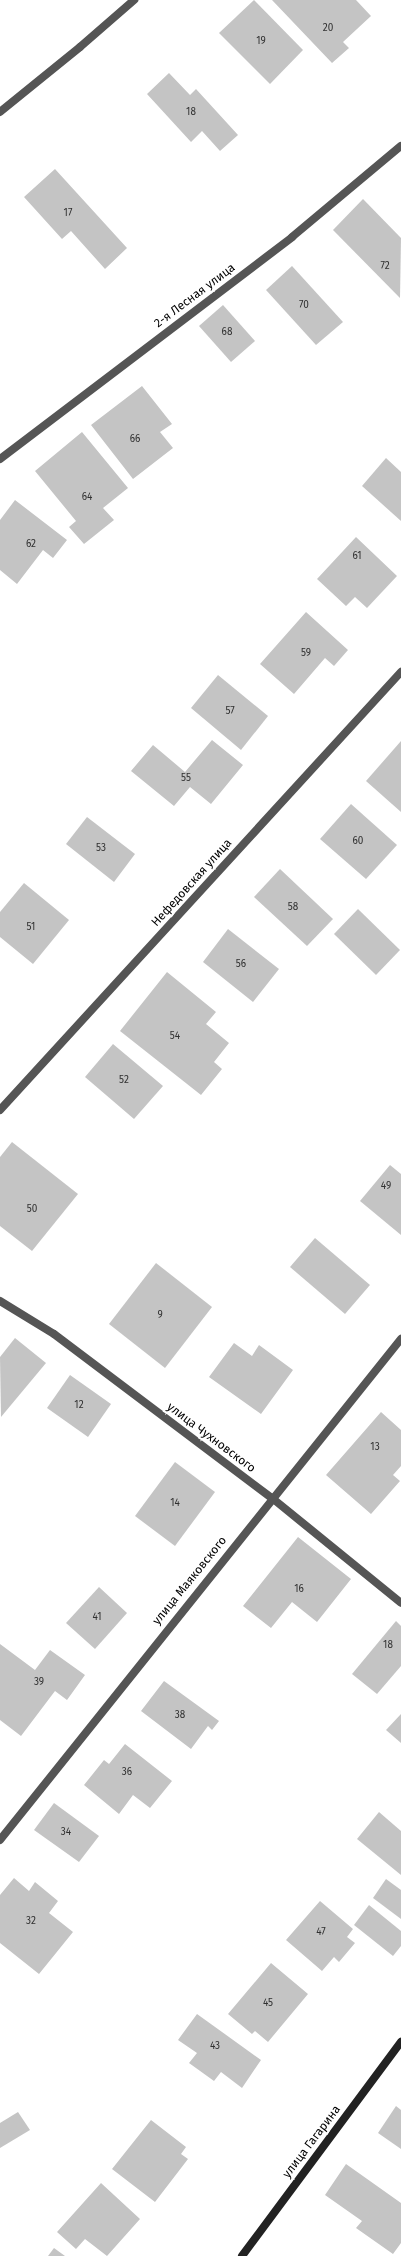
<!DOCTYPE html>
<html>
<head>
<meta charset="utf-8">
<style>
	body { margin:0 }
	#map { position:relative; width:401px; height:2256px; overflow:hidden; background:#fff; font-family:"Fira Sans",sans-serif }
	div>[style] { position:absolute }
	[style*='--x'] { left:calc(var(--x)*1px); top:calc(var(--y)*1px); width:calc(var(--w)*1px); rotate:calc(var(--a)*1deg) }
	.building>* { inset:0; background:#c4c4c4 }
	.street>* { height:8px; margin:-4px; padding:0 4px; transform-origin:4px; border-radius:4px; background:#555 }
	.secondary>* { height:8px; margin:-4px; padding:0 4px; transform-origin:4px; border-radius:4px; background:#222 }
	span { translate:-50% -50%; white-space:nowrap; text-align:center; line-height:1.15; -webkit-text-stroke:4px #fff; paint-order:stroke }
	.number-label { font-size:10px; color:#313131 }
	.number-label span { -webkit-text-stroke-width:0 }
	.street-label { font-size:12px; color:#000 }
</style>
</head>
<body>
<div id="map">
	<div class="building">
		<div style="clip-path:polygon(254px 0,303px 50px,270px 84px,219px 33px)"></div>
		<div style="clip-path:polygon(272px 0,356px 0,371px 16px,343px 42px,349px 48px,332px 63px)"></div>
		<div style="clip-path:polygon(169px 73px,190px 95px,196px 89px,238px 135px,220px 151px,202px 131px,191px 142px,147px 94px)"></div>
		<div style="clip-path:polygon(55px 169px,127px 248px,105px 269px,71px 231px,62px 239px,24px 197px)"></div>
		<div style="clip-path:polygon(363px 199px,401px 238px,400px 298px,333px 230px)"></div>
		<div style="clip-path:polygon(292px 266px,343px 322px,316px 345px,266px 290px)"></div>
		<div style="clip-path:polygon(223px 305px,255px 341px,231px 362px,199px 326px)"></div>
		<div style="clip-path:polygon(142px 386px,172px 424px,160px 432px,173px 448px,133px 479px,91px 425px)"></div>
		<div style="clip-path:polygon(82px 432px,128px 488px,103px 508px,114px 520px,84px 544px,69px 527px,76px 521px,35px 471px)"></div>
		<div style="clip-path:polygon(386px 458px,401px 472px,401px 521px,362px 486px)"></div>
		<div style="clip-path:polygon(15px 500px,67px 540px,53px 558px,43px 550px,17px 584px,0 570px,0 520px)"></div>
		<div style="clip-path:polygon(356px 537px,397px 576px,367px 608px,355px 597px,346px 606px,317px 579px)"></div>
		<div style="clip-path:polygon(306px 612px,348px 650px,334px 666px,325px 658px,294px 694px,260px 664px)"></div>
		<div style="clip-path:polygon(218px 675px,268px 716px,241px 750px,191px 708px)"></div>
		<div style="clip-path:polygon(212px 740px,243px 765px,211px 804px,190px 787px,174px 806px,131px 771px,153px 745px,185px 772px)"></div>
		<div style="clip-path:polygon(401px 741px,401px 812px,366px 781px)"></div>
		<div style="clip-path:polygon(351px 804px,397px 845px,366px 879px,320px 839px)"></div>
		<div style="clip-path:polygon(87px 817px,135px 854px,114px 882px,66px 844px)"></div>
		<div style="clip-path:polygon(280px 869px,333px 919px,307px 946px,254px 897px)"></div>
		<div style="clip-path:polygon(24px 883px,69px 920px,33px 964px,0 937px,0 912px)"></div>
		<div style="clip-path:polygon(358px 909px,400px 950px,376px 975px,334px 934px)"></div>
		<div style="clip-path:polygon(228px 929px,279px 969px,253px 1002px,203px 962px)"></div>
		<div style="clip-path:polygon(167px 972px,216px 1012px,206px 1024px,229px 1043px,214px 1062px,222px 1069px,201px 1095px,120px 1031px)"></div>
		<div style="clip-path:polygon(113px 1044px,163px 1086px,134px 1119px,85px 1077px)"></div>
		<div style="clip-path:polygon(12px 1142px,78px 1194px,32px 1251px,0 1226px,0 1157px)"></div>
		<div style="clip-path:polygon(390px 1165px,401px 1174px,401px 1235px,360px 1201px)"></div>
		<div style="clip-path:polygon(315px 1238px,370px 1285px,345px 1314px,290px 1267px)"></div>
		<div style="clip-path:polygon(156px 1263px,212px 1307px,165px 1368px,109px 1324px)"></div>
		<div style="clip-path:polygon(15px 1338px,46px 1363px,1px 1417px,0 1357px)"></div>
		<div style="clip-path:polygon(234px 1343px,252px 1356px,259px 1345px,293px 1370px,261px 1414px,209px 1377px)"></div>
		<div style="clip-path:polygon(70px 1375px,111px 1404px,88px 1437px,47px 1408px)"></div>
		<div style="clip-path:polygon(381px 1412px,401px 1430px,401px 1466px,393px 1475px,400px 1481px,371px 1514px,326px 1475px)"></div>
		<div style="clip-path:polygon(175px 1462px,215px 1492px,175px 1546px,135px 1516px)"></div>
		<div style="clip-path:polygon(298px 1537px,351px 1579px,317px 1622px,292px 1602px,271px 1628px,243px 1606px)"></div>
		<div style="clip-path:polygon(99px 1587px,127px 1613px,95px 1649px,66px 1623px)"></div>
		<div style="clip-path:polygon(396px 1621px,401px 1626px,401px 1666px,377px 1694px,352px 1674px)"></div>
		<div style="clip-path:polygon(0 1644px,35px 1670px,50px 1650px,85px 1675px,67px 1700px,55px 1691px,21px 1736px,0 1720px)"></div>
		<div style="clip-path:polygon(164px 1681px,219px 1721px,212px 1730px,208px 1726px,191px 1749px,141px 1711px)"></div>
		<div style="clip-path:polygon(401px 1714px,401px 1743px,386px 1730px)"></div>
		<div style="clip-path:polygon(125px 1744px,172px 1781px,150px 1808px,133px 1795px,119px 1814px,84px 1785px,104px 1760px,109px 1764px)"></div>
		<div style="clip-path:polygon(54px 1803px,99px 1836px,79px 1862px,34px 1830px)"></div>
		<div style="clip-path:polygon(379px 1812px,401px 1831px,401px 1875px,357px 1839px)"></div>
		<div style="clip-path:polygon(14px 1878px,29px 1891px,35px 1882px,58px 1901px,49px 1913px,73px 1932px,39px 1974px,0 1943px,0 1895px)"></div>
		<div style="clip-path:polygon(386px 1879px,401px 1890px,401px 1919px,373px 1898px)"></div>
		<div style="clip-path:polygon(320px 1901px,353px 1929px,347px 1937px,355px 1943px,339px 1962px,334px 1957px,322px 1971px,286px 1940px)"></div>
		<div style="clip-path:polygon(369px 1905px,401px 1931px,401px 1946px,393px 1956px,354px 1925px)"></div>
		<div style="clip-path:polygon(271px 1963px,308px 1994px,268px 2042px,255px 2031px,252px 2034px,228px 2014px)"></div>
		<div style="clip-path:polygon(197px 2014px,261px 2060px,242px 2088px,221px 2072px,214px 2081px,189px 2063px,197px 2053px,178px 2040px)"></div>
		<div style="clip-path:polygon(396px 2106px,401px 2110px,401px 2149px,378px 2133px)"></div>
		<div style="clip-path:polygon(18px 2112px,30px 2130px,0 2148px,0 2123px)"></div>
		<div style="clip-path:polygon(151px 2120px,186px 2147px,181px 2154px,188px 2159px,155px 2202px,112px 2169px)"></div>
		<div style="clip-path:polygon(346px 2164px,401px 2203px,401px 2243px,393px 2254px,356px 2228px,362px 2221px,325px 2195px)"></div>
		<div style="clip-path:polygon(101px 2183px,140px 2219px,107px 2256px,85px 2239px,76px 2249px,57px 2232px)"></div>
		<div style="clip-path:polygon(54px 2248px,65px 2256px,48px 2256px)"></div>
	</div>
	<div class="street">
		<div style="--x:0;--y:112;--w:103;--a:-39.1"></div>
		<div style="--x:80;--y:47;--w:72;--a:-41"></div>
		<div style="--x:0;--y:459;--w:367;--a:-37.2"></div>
		<div style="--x:292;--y:237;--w:142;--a:-39.9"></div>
		<div style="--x:0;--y:1110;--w:594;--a:-47.53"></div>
		<div style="--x:0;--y:1301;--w:63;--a:31.4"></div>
		<div style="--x:54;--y:1334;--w:273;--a:37"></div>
		<div style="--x:272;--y:1498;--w:166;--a:39.1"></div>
		<div style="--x:0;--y:1840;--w:642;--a:-51.33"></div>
	</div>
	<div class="secondary">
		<div style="--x:242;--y:2256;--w:267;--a:-53.4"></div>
	</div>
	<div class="number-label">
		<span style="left:328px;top:29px">20</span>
		<span style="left:261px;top:42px">19</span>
		<span style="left:191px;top:113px">18</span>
		<span style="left:68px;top:214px">17</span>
		<span style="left:385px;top:267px">72</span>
		<span style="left:304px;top:306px">70</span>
		<span style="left:227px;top:333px">68</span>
		<span style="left:135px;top:440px">66</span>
		<span style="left:87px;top:498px">64</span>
		<span style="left:31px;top:545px">62</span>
		<span style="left:357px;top:557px">61</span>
		<span style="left:306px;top:654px">59</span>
		<span style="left:230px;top:712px">57</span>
		<span style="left:186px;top:779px">55</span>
		<span style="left:358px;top:842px">60</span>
		<span style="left:101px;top:849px">53</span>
		<span style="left:293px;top:908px">58</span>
		<span style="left:31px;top:928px">51</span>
		<span style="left:241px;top:965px">56</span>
		<span style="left:175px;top:1037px">54</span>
		<span style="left:124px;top:1081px">52</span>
		<span style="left:386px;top:1187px">49</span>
		<span style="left:32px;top:1210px">50</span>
		<span style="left:160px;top:1316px">9</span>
		<span style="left:79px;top:1406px">12</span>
		<span style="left:375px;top:1448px">13</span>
		<span style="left:175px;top:1504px">14</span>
		<span style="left:299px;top:1590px">16</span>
		<span style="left:97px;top:1618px">41</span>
		<span style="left:388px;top:1646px">18</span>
		<span style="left:39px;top:1683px">39</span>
		<span style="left:180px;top:1716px">38</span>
		<span style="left:127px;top:1773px">36</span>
		<span style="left:66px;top:1833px">34</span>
		<span style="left:31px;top:1922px">32</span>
		<span style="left:321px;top:1933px">47</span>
		<span style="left:268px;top:2004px">45</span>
		<span style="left:215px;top:2047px">43</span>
	</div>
	<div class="street-label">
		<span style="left:195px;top:296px;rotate:-37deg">2-я Лесная улица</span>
		<span style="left:192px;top:883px;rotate:-48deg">Нефедовская улица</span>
		<span style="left:211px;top:1438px;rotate:37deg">улица Чухновского</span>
		<span style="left:190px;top:1581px;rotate:-51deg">улица Маяковского</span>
		<span style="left:312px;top:2142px;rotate:-53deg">улица Гагарина</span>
	</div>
</div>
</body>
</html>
